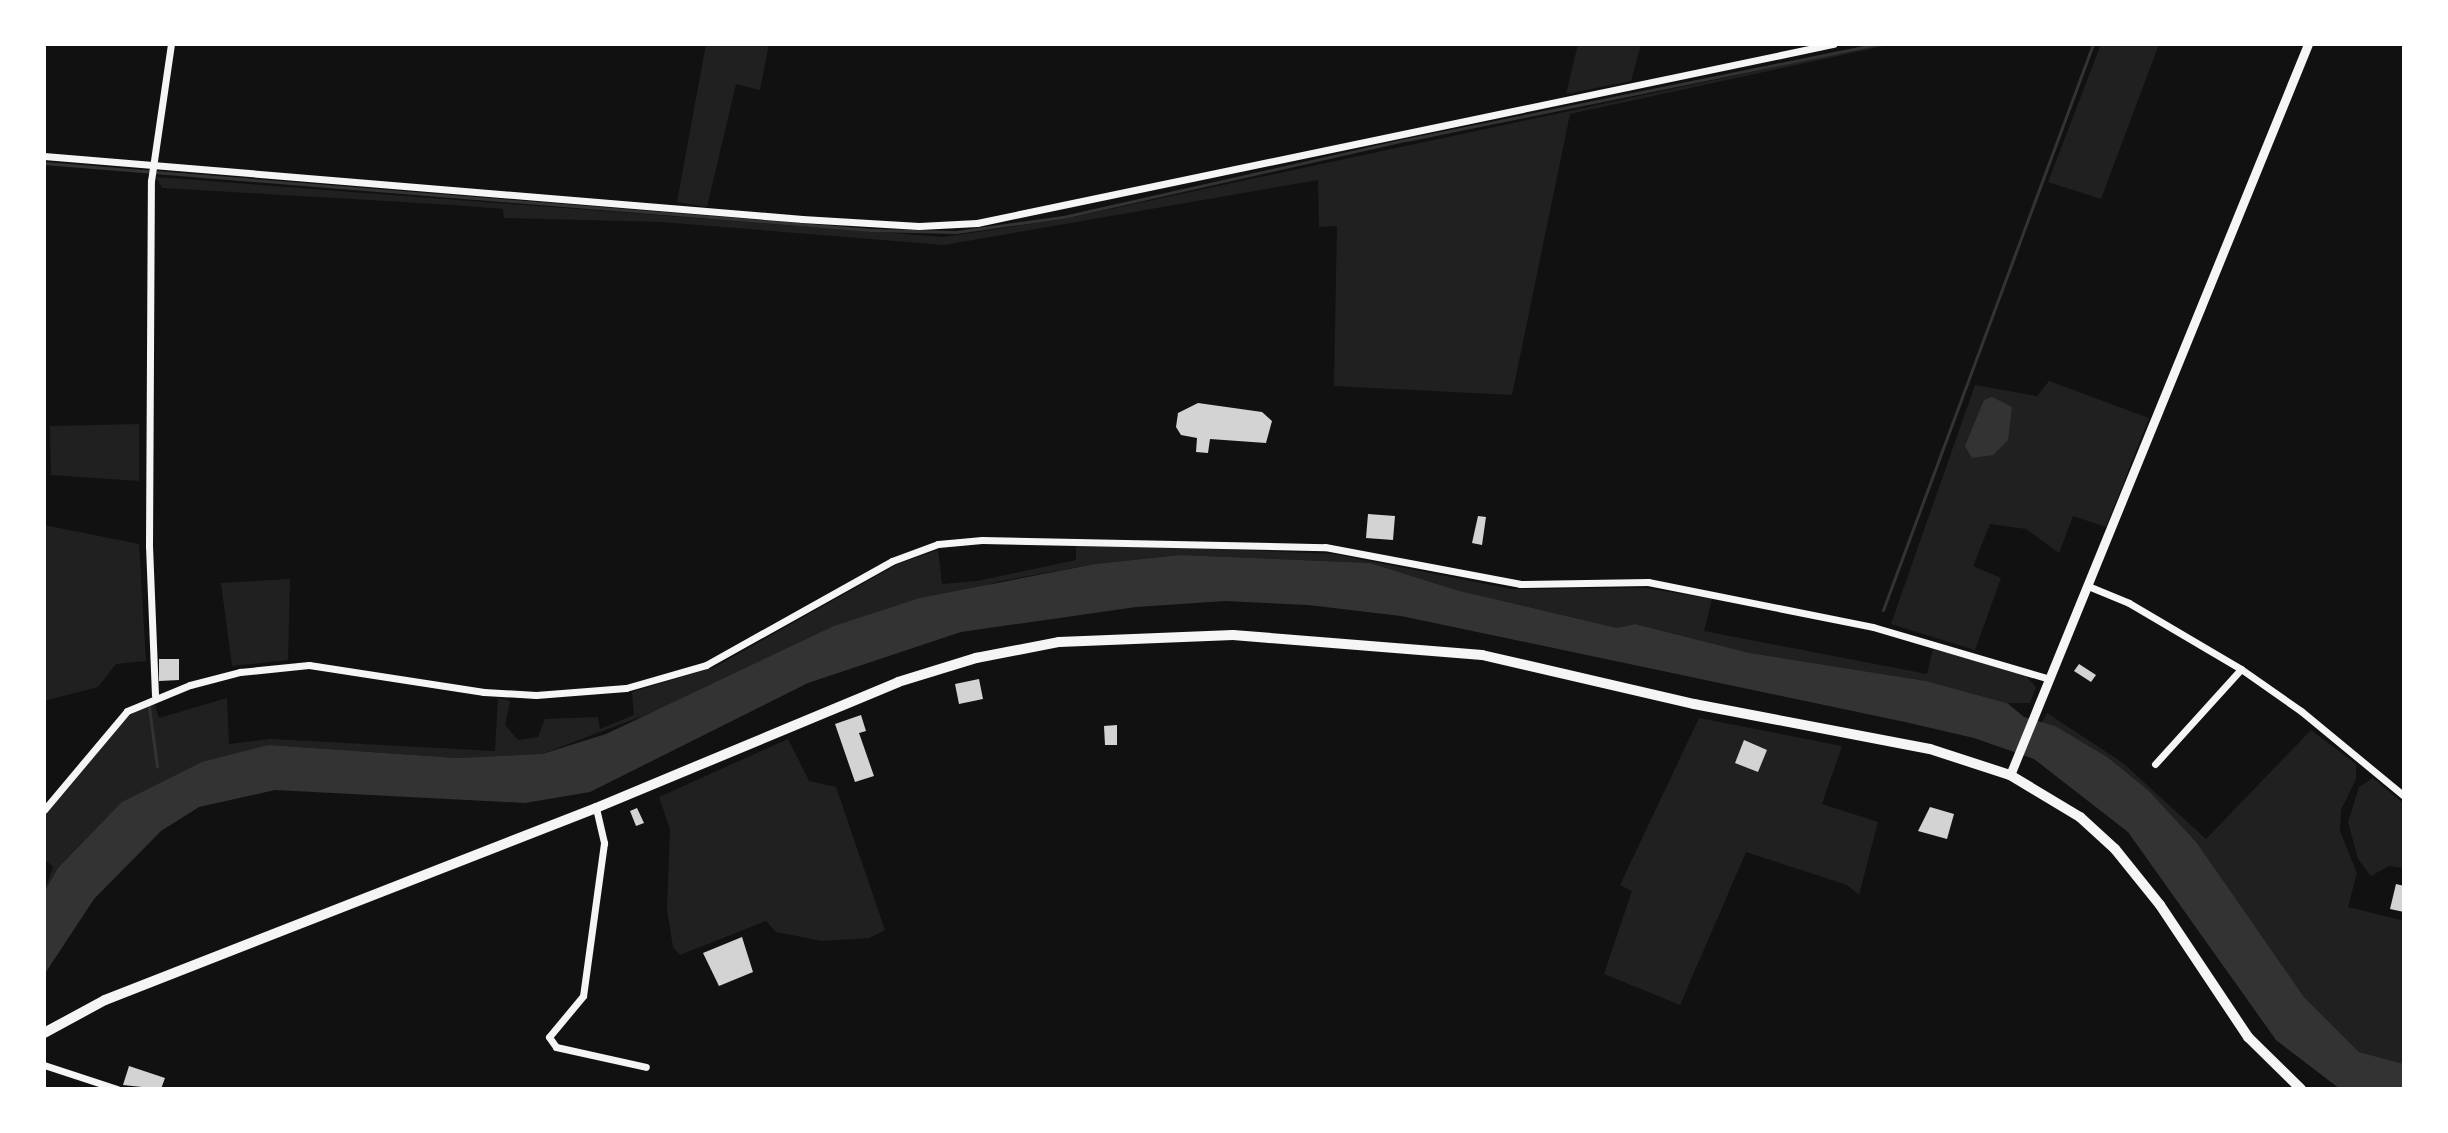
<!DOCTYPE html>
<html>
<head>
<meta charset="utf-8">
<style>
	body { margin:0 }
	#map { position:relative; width:2448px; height:1133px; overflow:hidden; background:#111; font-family:Mulish,sans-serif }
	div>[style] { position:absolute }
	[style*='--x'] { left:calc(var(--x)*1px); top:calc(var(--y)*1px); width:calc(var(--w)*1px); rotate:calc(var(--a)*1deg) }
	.green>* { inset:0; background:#202020 }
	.water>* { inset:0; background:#333 }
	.stream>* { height:3px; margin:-1.5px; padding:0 1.5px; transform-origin:1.5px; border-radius:1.5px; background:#333 }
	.building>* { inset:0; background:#d3d3d3 }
	.minor>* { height:7px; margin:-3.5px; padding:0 3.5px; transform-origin:3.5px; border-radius:3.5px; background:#f5f5f5 }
	.secondary>* { height:9px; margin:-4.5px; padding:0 4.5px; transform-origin:4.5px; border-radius:4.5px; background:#f5f5f5 }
	.primary>* { height:10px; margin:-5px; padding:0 5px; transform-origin:5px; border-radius:5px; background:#f5f5f5 }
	span { translate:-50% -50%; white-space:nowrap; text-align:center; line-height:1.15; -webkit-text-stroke:6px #fff; paint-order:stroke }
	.frame { position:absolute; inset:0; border:46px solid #fff; pointer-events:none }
</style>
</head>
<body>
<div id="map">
	<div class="green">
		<div style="clip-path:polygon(706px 44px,769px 44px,760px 90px,736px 84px,707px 207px,677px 202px)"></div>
		<div style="clip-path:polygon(1578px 44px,1641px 44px,1631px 81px,1566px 94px)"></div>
		<div style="clip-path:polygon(1883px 44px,1893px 44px,1570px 114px,1512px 395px,1334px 386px,1337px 226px,1319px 227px,1318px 180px,944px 245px,661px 222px,504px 218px,503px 209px,453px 205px,162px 188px,156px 177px,944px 237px,1064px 219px)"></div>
		<div style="clip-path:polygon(2101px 44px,2159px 44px,2101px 199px,2048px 182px)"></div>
		<div style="clip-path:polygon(2049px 381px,2149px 418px,2106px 527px,2073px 516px,2059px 553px,2026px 529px,1990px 524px,1973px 566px,2001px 578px,1975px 650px,1891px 624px,1975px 385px,2037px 396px)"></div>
		<div style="clip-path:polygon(139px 424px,139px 481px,51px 475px,50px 426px)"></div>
		<div style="clip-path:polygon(44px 525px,139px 544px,146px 661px,116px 664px,98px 687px,44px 701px)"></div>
		<div style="clip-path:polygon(1076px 543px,1334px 554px,1511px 589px,1645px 588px,1712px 599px,1704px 631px,1927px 674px,1933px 649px,2024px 674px,2036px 687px,2030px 703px,2007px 703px,1926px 681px,1750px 653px,1635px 624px,1617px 628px,1456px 590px,1370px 563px,1180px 555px,1095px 564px,996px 582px,542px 754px,457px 758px,269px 745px,58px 868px,44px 892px,53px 867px,44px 859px,44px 817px,124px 719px,154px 701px,159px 718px,227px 698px,229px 744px,271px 739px,495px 751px,498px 698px,510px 701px,505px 725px,518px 740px,538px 737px,545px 719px,598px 717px,600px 729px,634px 715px,632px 692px,715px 667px,898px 564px,938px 550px,942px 584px,977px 581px,1076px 560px)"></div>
		<div style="clip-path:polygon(290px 579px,288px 660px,232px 666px,221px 583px)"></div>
		<div style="clip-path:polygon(2047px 713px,2123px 763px,2206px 839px,2311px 730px,2356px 764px,2356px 779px,2341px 810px,2340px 831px,2357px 873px,2348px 907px,2404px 921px,2404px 1064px,2359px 1052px,2304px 997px,2197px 843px,2149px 791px,2041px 724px)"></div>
		<div style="clip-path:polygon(1699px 718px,1842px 746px,1822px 804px,1878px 822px,1859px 895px,1847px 885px,1746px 852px,1680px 1005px,1604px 974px,1632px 891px,1620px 885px)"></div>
		<div style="clip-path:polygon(788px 739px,809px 781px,836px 787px,885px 930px,869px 938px,822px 941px,776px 932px,766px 921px,680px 955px,673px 947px,667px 909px,670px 829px,659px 797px)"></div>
		<div style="clip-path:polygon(2373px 778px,2404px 804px,2404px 868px,2389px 866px,2371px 876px,2358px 859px,2348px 822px,2359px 787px)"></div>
	</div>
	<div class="water">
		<div style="clip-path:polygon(1992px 397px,2012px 407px,2008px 440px,1993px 455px,1972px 458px,1965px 446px,1984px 400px)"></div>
		<div style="clip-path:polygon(1180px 555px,1370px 563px,1456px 590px,1617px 628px,1635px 624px,1750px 653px,1926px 681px,2007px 703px,2024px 717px,2055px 726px,2107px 757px,2149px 791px,2197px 843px,2304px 997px,2359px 1052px,2404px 1064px,2404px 1089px,2340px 1089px,2276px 1040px,2128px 832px,2034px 759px,1974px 738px,1905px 722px,1401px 616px,1308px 605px,1225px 601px,1136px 607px,961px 632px,808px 683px,590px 792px,525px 803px,275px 790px,199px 807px,161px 831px,94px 899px,44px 975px,44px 892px,58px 868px,122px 802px,202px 762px,269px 745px,457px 758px,542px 754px,606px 734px,834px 626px,920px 598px,1095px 564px)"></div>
	</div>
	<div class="stream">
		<div style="--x:44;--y:163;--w:830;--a:4.63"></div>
		<div style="--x:871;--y:230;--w:85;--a:1.3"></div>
		<div style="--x:956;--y:232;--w:108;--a:-8"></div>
		<div style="--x:1063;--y:217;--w:352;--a:-12.7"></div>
		<div style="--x:1406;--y:140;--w:482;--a:-11.5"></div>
		<div style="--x:1883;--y:610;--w:604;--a:-69.64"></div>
		<div style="--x:149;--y:707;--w:60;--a:82.3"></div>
	</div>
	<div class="building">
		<div style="clip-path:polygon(1198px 403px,1262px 412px,1272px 421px,1266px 443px,1210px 439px,1208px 453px,1196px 452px,1197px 438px,1181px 435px,1176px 427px,1178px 413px)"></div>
		<div style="clip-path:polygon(1368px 514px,1395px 516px,1393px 540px,1366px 538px)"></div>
		<div style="clip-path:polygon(1478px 516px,1486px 517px,1482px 545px,1472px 543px)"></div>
		<div style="clip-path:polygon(159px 659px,179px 659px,179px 680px,159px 681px)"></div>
		<div style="clip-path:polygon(2079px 664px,2096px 675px,2091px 682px,2074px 671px)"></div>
		<div style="clip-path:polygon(979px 679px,983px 699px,959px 704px,955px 684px)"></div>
		<div style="clip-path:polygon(861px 715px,866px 731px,859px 733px,874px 776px,855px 782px,835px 724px)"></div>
		<div style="clip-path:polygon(1117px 725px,1117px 745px,1105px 745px,1104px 726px)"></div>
		<div style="clip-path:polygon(1744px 740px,1767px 750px,1758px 772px,1735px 763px)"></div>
		<div style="clip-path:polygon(1930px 807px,1954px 814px,1947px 839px,1918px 831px)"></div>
		<div style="clip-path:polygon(637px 808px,644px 823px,636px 826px,630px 811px)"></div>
		<div style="clip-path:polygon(2396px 884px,2404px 886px,2404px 912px,2390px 909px)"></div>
		<div style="clip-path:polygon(742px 937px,753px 972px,719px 986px,703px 953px)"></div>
		<div style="clip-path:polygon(129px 1066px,165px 1078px,161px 1089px,123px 1085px)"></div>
	</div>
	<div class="minor">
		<div style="--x:44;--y:156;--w:761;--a:4.75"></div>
		<div style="--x:802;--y:219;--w:117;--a:3.4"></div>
		<div style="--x:919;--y:226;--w:58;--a:-3"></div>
		<div style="--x:977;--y:223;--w:875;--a:-11.81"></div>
		<div style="--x:2088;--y:586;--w:44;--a:22.5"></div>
		<div style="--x:2129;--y:603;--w:130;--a:30.5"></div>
		<div style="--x:2241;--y:669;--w:73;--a:35"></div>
		<div style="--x:2301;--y:711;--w:134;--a:39.5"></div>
		<div style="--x:155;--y:695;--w:149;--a:-92.3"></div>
		<div style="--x:149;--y:546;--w:365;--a:-89.7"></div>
		<div style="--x:151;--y:181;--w:138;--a:-81.7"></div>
		<div style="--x:2155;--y:764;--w:128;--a:-47.8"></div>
		<div style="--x:596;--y:808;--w:36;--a:77"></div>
		<div style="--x:604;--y:843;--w:154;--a:97.8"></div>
		<div style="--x:583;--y:996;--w:53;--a:129.7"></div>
		<div style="--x:549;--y:1037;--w:12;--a:55"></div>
		<div style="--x:556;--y:1047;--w:92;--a:12.5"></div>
		<div style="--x:44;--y:810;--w:129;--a:-50"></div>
		<div style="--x:127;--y:711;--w:68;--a:-22.4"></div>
		<div style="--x:190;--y:685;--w:52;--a:-14.6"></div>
		<div style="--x:240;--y:672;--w:69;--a:-5.8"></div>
		<div style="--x:309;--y:665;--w:177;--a:8.8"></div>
		<div style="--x:484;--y:692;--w:52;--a:3.3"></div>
		<div style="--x:536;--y:695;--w:90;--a:-4.4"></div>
		<div style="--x:626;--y:688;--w:83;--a:-16"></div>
		<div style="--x:706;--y:665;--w:213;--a:-29.2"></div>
		<div style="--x:892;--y:561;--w:49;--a:-20.3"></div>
		<div style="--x:938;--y:544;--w:44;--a:-5.2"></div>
		<div style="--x:982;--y:540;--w:343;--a:1.2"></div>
		<div style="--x:1325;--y:547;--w:198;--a:10.7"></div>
		<div style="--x:1520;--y:584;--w:128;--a:-0.9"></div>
		<div style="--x:1648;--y:582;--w:229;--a:11.3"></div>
		<div style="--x:1873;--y:627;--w:184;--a:16.4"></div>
		<div style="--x:44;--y:1065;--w:77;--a:18.2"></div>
	</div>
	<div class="secondary">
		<div style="--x:2010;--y:775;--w:789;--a:-67.82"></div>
	</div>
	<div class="primary">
		<div style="--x:44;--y:1033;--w:69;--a:-28.4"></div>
		<div style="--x:105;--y:1000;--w:527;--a:-21.36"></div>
		<div style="--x:596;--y:808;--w:327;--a:-22.6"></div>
		<div style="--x:898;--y:682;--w:82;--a:-17.1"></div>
		<div style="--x:976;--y:658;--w:85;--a:-10.9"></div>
		<div style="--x:1059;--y:642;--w:174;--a:-2.3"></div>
		<div style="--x:1233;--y:635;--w:250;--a:4.6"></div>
		<div style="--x:1482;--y:655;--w:218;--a:13"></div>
		<div style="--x:1694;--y:704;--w:240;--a:10.8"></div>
		<div style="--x:1930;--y:749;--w:84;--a:18"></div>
		<div style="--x:2010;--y:775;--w:82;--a:31"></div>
		<div style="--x:2080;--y:817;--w:47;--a:42.4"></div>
		<div style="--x:2115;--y:849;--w:72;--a:51.2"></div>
		<div style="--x:2160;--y:905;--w:159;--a:56.3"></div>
		<div style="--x:2248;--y:1037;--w:74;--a:44.5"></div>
	</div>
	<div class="frame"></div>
</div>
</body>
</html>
